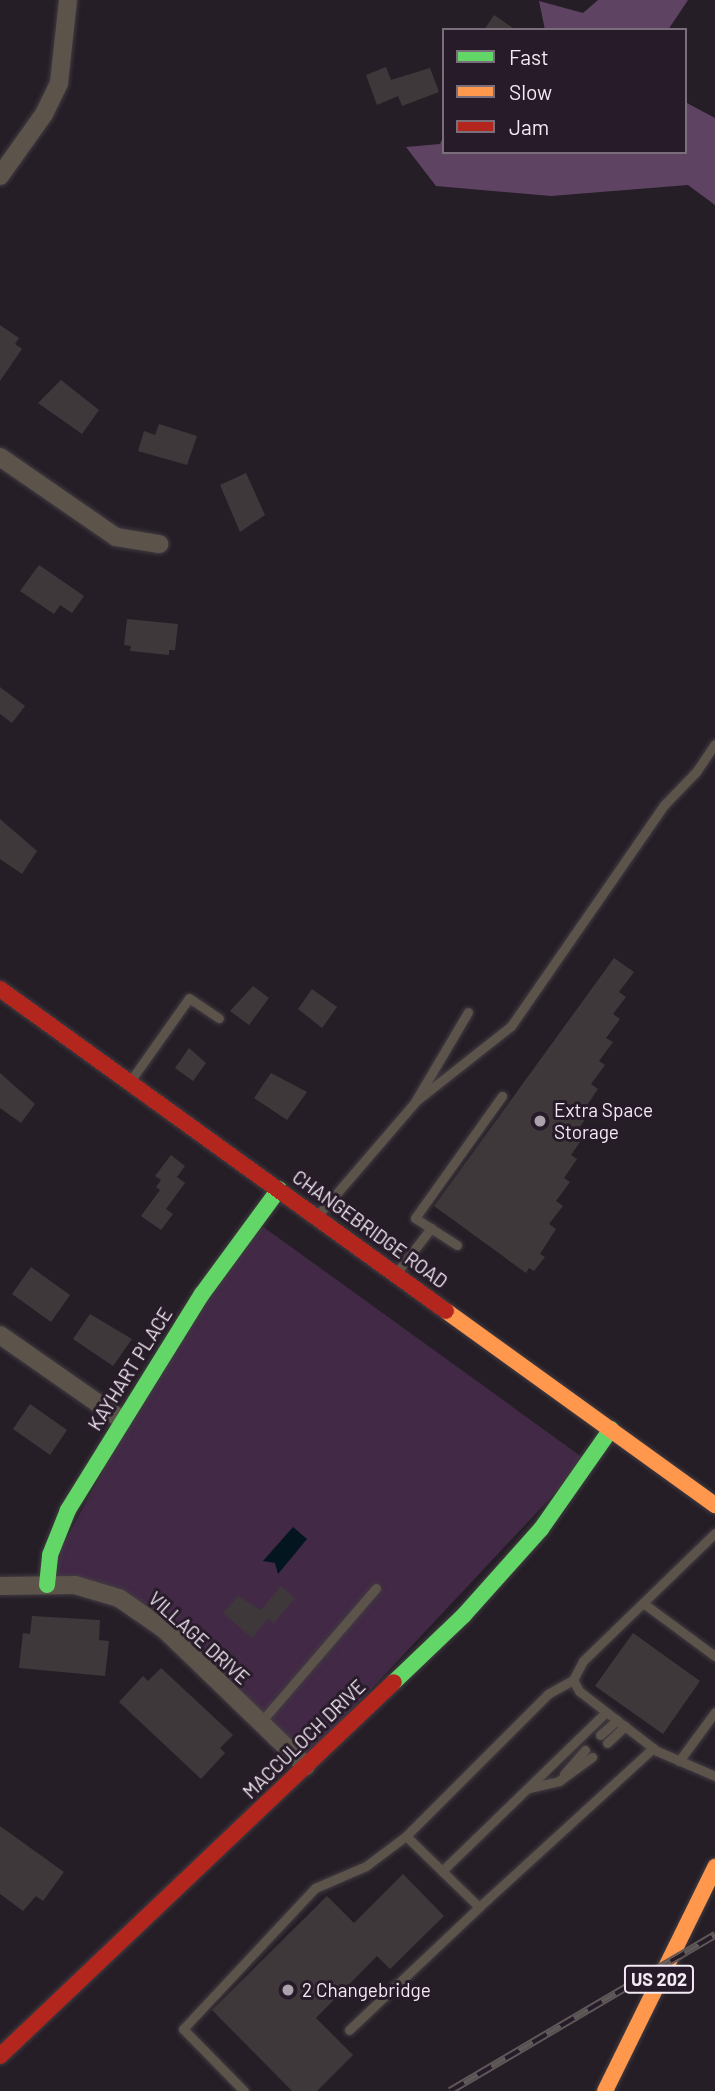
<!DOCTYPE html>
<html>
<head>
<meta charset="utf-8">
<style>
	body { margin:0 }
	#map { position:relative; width:715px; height:2091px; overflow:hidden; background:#251e26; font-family:Barlow,sans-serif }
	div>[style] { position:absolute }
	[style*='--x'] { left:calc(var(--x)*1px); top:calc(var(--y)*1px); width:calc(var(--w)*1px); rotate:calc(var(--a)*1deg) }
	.green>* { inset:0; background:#422946 }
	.forest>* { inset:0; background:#5e4362 }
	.water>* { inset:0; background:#03151f }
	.building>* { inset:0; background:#3f383a }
	.roads { filter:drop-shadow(0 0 2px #413b42) drop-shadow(0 0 2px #413b42) }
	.lane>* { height:9px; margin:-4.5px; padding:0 4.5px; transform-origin:4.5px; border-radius:4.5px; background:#5c544b }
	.street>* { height:18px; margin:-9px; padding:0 9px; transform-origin:9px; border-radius:9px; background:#5c544b }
	.fast>* { height:16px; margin:-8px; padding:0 8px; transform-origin:8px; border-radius:8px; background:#63d668 }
	.slow>* { height:16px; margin:-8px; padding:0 8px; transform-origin:8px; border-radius:8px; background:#ff974d }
	.jam>* { height:16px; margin:-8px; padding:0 8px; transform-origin:8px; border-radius:8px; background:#b3261e }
	.rail>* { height:8px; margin-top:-4px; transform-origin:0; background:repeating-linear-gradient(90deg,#271b29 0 16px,#5e5858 0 32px); box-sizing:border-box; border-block:2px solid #5e5858 }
	.dots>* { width:19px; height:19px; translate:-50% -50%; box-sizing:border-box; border:4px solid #271b29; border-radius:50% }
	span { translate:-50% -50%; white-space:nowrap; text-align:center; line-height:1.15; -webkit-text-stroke:6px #271b29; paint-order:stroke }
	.shield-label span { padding:2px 5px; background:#271b29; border:2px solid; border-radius:5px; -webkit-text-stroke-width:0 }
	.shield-label { font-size:18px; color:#f3eaf4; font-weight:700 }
	.poi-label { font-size:19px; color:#f3eaf4 }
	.left { translate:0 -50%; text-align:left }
	.street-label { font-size:19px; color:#f3eaf4 }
	.legend { position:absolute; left:442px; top:28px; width:245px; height:126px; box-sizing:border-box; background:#271b29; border:2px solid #796e7a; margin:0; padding:9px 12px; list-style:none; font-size:21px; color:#f3eaf4 }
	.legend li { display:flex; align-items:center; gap:14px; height:35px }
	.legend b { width:35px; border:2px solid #796e7a }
</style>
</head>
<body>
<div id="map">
	<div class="green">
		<div style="clip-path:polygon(251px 1218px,586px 1460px,302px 1763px,117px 1602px,46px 1577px,190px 1308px)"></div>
	</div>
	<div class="forest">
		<div style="clip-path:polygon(598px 0,688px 0,668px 30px,545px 30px,539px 1px,583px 13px)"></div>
		<div style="clip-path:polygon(685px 102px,715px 118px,715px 205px,688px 185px,551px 196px,436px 186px,406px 147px,440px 144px,444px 135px,444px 152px,685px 152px)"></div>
	</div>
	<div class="water">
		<div style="clip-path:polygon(293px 1527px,307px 1539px,278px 1574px,275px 1563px,263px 1561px)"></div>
	</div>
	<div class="building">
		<div style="clip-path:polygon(494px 15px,516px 30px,484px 30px)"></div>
		<div style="clip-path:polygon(386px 67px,391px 80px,430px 68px,439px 92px,402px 106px,398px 96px,377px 105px,366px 75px)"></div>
		<div style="clip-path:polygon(0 325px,19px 338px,15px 344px,22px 349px,0 381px)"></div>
		<div style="clip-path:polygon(61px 380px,99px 410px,82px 434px,38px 403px)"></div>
		<div style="clip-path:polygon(159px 424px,197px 436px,187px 465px,138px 451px,144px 431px,155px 435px)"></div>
		<div style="clip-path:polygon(246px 473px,265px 515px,240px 532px,220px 485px)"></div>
		<div style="clip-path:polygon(39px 565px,84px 596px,72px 613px,60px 605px,54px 614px,20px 591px)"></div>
		<div style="clip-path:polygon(127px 619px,178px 624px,175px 650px,169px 650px,169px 655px,130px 651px,131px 646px,124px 645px)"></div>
		<div style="clip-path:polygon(0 687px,25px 706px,12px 723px,0 714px)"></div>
		<div style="clip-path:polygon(0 819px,37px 851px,22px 874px,0 859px)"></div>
		<div style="clip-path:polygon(614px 958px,634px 972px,619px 992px,626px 997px,613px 1014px,620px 1019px,606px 1038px,613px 1042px,599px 1061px,605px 1065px,591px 1084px,598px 1089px,585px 1108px,590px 1112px,577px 1131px,584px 1136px,571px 1155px,577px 1159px,564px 1178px,570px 1182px,556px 1201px,563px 1206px,549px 1224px,556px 1229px,540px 1254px,545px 1257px,534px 1271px,529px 1268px,526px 1273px,434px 1206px)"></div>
		<div style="clip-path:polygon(253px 986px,269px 998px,249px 1025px,230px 1011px)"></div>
		<div style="clip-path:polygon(312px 989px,337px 1007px,322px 1028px,298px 1009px)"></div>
		<div style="clip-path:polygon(189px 1048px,206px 1063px,193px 1081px,175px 1068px)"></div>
		<div style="clip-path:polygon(0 1073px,35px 1104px,21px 1123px,0 1108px)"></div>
		<div style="clip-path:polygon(271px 1073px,307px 1092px,287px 1120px,254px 1098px)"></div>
		<div style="clip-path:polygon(171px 1155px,185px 1166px,177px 1177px,185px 1183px,166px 1209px,173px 1214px,161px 1230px,141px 1216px,160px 1190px,156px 1187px,161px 1180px,155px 1176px)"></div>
		<div style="clip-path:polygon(31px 1267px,70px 1295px,51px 1322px,12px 1294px)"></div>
		<div style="clip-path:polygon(90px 1314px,132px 1339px,113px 1366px,73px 1339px)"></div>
		<div style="clip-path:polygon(30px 1404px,67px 1430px,50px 1455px,13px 1429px)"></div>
		<div style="clip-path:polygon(281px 1586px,295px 1598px,274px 1623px,268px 1619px,252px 1638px,223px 1613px,238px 1596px,261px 1610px)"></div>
		<div style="clip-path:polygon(32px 1616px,100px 1620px,99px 1640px,109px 1641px,105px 1676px,19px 1668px,23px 1633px,30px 1634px)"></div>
		<div style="clip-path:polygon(633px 1633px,700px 1681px,663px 1734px,595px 1686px)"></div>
		<div style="clip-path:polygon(161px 1668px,233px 1735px,220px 1748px,225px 1753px,201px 1779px,119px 1702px,143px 1676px,148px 1681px)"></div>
		<div style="clip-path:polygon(0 1826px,64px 1872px,43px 1901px,36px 1896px,23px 1911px,0 1894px)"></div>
		<div style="clip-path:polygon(403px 1874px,444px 1916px,390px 1969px,377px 1956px,316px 2018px,353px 2055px,317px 2091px,292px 2091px,212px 2010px,327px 1896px,354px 1923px)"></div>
	</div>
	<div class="roads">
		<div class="lane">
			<div style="--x:131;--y:1080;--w:100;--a:-54.7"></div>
			<div style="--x:189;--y:998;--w:36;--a:34"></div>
			<div style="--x:416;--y:1100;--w:102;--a:-59.4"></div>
			<div style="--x:318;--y:1215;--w:150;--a:-49.3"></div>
			<div style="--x:416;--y:1101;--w:121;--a:-38.3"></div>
			<div style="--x:511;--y:1026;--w:269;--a:-55.3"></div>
			<div style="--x:664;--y:805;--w:46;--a:-45.9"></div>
			<div style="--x:696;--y:772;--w:34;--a:-56"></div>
			<div style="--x:457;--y:1245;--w:50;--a:-147.3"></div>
			<div style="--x:415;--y:1218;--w:150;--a:-54.5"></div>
			<div style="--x:397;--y:1272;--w:56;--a:-52.3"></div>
			<div style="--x:715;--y:1533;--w:184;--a:135.9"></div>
			<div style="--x:583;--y:1661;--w:21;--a:118"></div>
			<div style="--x:573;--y:1680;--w:13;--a:61"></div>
			<div style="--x:579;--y:1691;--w:98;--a:37.6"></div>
			<div style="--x:657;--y:1751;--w:63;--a:23.3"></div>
			<div style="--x:643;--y:1603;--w:89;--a:36.4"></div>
			<div style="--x:573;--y:1680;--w:29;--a:151"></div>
			<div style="--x:548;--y:1694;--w:201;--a:135"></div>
			<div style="--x:406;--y:1836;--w:102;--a:44.2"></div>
			<div style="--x:479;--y:1907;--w:236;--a:-42.4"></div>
			<div style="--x:260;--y:1723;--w:178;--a:-49.3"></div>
			<div style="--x:600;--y:1735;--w:23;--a:-41"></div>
			<div style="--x:607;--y:1743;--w:25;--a:-43"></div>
			<div style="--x:679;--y:1761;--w:61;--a:-53.7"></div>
			<div style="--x:564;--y:1774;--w:32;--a:-49"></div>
			<div style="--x:529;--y:1788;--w:31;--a:-13"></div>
			<div style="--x:559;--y:1781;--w:41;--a:-36"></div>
			<div style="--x:442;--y:1871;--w:228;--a:-44.1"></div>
			<div style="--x:349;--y:2030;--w:179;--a:-43.4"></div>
			<div style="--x:244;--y:2091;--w:87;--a:-134.5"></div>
			<div style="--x:183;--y:2029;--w:193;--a:-46.9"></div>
			<div style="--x:315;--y:1888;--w:56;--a:-23.3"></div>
			<div style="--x:366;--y:1866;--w:50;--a:-36.9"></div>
		</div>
		<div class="street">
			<div style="--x:0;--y:176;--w:76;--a:-54.6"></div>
			<div style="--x:44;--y:114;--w:34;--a:-64"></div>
			<div style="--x:59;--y:83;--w:83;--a:-83.8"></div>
			<div style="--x:0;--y:457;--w:141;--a:34.6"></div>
			<div style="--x:116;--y:537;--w:44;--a:9.2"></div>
			<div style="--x:0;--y:1335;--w:149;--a:34.9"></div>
			<div style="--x:0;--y:1586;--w:75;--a:-0.8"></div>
			<div style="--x:75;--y:1585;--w:46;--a:16.5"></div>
			<div style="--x:119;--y:1598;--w:56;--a:34.8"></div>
			<div style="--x:165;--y:1630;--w:196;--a:44"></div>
		</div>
		<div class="fast">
			<div style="--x:47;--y:1585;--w:30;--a:-84"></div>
			<div style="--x:50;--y:1555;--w:48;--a:-68.2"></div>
			<div style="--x:68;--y:1510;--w:254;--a:-58.2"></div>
			<div style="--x:202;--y:1294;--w:130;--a:-53.7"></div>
			<div style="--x:394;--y:1682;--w:97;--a:-43.7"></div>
			<div style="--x:464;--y:1615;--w:115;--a:-48.2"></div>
			<div style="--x:541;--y:1529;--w:122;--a:-55"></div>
		</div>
		<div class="slow">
			<div style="--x:446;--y:1311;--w:332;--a:35.8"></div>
			<div style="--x:605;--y:2091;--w:250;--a:-63.8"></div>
		</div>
		<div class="jam">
			<div style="--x:0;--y:989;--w:550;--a:35.83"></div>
			<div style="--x:0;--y:2056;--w:543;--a:-43.51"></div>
		</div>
	</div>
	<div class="rail">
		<div style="--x:450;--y:2091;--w:308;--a:-30.5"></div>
	</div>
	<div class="dots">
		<div style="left:540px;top:1121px;background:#aba3ac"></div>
		<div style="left:288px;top:1990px;background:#aba3ac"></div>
	</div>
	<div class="shield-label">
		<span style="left:659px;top:1979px">US 202</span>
	</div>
	<div class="poi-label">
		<span class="left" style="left:554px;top:1121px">Extra Space<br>Storage</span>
		<span class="left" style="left:302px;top:1990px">2 Changebridge</span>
	</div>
	<div class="street-label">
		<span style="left:370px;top:1229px;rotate:36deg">CHANGEBRIDGE ROAD</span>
		<span style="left:130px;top:1369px;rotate:-58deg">KAYHART PLACE</span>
		<span style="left:199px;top:1638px;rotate:42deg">VILLAGE DRIVE</span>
		<span style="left:304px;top:1739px;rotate:-44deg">MACCULOCH DRIVE</span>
	</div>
	<ul class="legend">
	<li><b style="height:9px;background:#63d668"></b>Fast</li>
	<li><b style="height:9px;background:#ff974d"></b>Slow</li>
	<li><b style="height:9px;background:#b3261e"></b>Jam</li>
	</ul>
</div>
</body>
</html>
